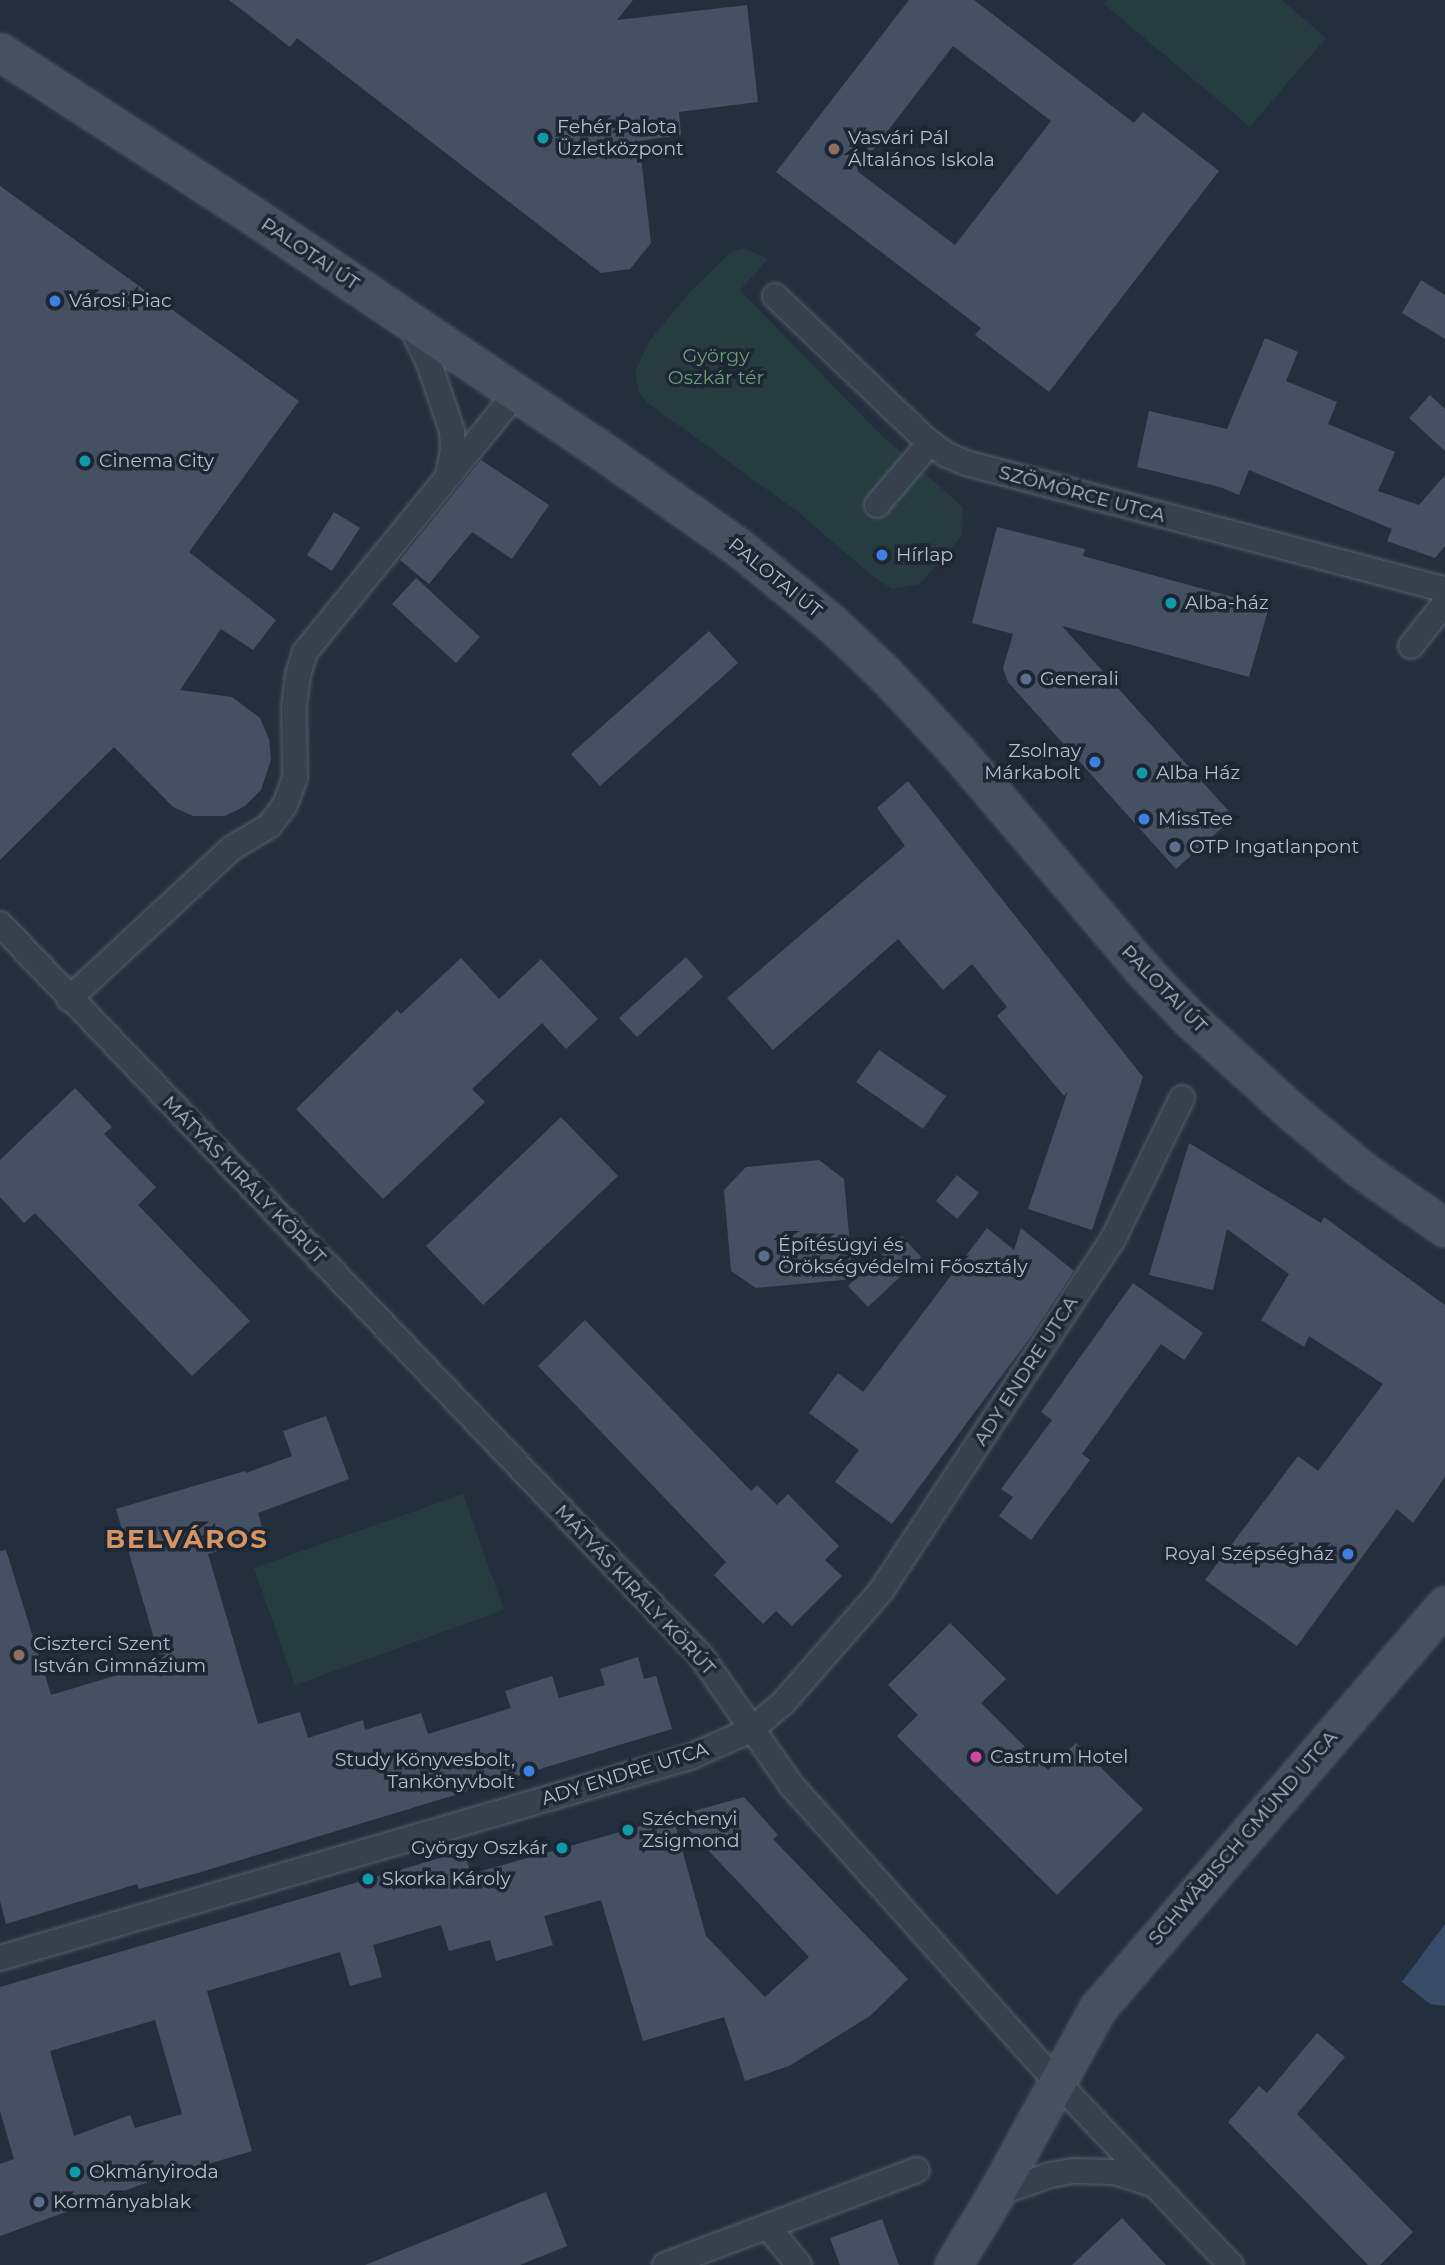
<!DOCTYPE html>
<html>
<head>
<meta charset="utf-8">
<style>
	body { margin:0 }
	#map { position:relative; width:1445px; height:2265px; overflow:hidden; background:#242f3e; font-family:Montserrat,sans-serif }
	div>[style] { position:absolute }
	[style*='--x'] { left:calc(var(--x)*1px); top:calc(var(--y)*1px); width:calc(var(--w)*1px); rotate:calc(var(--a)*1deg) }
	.green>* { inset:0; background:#263c3f }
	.water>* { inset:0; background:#394c67 }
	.building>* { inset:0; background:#455162 }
	.roads { filter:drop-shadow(0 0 2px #565f6c) drop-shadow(0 0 2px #565f6c) }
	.minor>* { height:24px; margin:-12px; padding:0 12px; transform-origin:12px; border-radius:12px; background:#38414e }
	.secondary>* { height:35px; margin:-17.5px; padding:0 17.5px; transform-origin:17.5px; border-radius:17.5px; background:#465061 }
	.dots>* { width:19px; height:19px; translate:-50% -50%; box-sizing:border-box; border:4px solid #1d2633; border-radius:50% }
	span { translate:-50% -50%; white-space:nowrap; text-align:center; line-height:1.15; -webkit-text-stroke:7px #1d2633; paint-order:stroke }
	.poi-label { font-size:19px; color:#b4bcc9 }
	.left { translate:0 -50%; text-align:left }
	.right { translate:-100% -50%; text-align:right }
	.street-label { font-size:19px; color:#b4bcc9 }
	.park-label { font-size:19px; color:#6b9a76 }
	.district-label { font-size:26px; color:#d59563; font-weight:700; letter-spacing:2px }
</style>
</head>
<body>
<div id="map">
	<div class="green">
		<div style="clip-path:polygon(1107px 0,1282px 0,1326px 38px,1250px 127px,1104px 4px)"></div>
		<div style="clip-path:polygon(744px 248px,768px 259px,740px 290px,880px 434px,963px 507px,962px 536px,920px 584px,892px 589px,869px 573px,798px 512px,648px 403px,639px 393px,635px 372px,650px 340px,689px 293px,730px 253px)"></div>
		<div style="clip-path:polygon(463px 1494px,504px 1610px,295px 1685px,254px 1568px)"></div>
	</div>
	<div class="water">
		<div style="clip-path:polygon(1445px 1924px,1445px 2006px,1430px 2004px,1402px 1982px)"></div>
	</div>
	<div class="building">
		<div style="clip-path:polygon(229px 0,633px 0,617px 20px,747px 5px,758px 102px,679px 112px,681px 135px,639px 141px,651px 243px,630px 269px,601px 273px,297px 38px,290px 47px)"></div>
		<div style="clip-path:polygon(evenodd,909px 0,974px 0,1134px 123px,1143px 112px,1219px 171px,1049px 392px,975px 335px,981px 328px,776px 172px,909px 0,953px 46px,1051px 121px,955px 245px,857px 171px,953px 46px)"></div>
		<div style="clip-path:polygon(0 186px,299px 401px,189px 552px,276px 620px,253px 650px,221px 629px,180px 690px,232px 697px,260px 718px,269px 739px,271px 760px,261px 790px,245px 806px,225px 816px,193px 816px,173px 807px,114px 747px,0 860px)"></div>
		<div style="clip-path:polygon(1421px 280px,1445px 295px,1445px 339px,1402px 313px)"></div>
		<div style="clip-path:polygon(1265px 338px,1298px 352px,1286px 381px,1337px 402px,1328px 424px,1395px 452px,1378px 491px,1419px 505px,1445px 475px,1445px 546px,1435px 558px,1387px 541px,1392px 529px,1249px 470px,1239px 495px,1220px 487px,1137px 467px,1149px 411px,1227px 429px)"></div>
		<div style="clip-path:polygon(1430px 395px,1445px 409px,1445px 451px,1409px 418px)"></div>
		<div style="clip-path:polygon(481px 460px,549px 505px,512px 559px,472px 532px,429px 584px,400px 560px)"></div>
		<div style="clip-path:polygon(334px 512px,360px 528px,332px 571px,307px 555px)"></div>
		<div style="clip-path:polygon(997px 527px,1085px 549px,1083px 556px,1269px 607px,1249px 677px,1062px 626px,1234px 817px,1176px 869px,1008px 682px,1003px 668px,1013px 634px,972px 623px)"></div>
		<div style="clip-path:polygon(416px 578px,480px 637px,456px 663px,392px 604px)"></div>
		<div style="clip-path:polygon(709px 631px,738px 663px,600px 786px,571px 754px)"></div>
		<div style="clip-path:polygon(908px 781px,1143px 1077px,1092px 1230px,1028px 1209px,1068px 1091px,1064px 1096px,997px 1016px,1007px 1007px,972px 964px,943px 990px,898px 939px,773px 1050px,727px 998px,905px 846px,877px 808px)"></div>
		<div style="clip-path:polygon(686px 957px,703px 977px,637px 1037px,619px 1018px)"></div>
		<div style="clip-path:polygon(461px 958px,499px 999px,541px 959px,598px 1019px,566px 1049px,542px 1023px,472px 1089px,485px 1102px,383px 1199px,296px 1109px,397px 1010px,401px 1014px)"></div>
		<div style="clip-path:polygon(879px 1050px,946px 1096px,923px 1129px,856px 1082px)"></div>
		<div style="clip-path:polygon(75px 1088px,112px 1127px,104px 1134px,156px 1187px,138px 1205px,250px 1321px,192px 1376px,35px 1213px,24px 1223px,0 1197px,0 1160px)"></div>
		<div style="clip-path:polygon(561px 1117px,618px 1176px,483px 1305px,426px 1246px)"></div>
		<div style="clip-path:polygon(1189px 1143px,1321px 1223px,1324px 1217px,1445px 1305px,1445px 1477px,1413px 1523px,1397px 1509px,1297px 1646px,1205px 1580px,1298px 1456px,1318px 1471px,1383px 1384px,1309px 1336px,1304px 1347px,1261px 1320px,1289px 1274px,1227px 1229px,1213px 1290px,1149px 1275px)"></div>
		<div style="clip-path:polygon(819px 1160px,844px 1179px,853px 1279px,756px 1288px,731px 1271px,724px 1190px,746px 1167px)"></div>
		<div style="clip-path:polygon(957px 1175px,979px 1193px,957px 1219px,936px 1201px)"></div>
		<div style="clip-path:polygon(987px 1228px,1014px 1250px,1021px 1228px,1074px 1271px,1029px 1339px,892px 1524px,835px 1482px,859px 1450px,809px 1413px,838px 1373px,863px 1392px)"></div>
		<div style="clip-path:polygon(902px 1236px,921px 1257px,868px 1307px,848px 1286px)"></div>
		<div style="clip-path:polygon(1133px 1283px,1203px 1333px,1184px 1360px,1161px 1344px,1082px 1454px,1090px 1460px,1031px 1540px,999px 1516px,1013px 1497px,1001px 1489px,1052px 1420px,1041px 1412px)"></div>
		<div style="clip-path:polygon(585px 1320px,751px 1491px,757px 1485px,777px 1505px,788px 1494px,839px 1546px,825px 1560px,842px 1576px,792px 1626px,776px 1611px,763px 1624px,714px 1575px,726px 1562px,538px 1366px)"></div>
		<div style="clip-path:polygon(326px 1416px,349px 1479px,258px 1513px,265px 1537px,208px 1554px,258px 1724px,300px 1712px,308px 1738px,363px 1720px,365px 1730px,421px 1713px,428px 1734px,511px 1708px,505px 1691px,552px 1676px,559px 1698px,605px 1685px,600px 1669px,638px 1657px,644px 1679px,656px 1676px,672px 1729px,201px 1872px,139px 1889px,137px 1884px,6px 1924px,0 1901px,0 1551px,6px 1550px,51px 1695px,161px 1662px,116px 1509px,245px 1471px,246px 1473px,292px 1456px,283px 1431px)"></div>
		<div style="clip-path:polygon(950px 1623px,1006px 1679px,981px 1703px,1048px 1770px,1076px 1743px,1143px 1809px,1057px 1895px,897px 1736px,918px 1715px,888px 1685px)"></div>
		<div style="clip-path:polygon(evenodd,744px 1797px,778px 1835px,773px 1839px,908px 1979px,870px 2016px,789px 2066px,745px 2081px,724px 2017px,643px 2041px,601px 1900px,544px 1916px,553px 1945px,496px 1961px,490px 1940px,449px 1951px,441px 1925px,373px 1945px,382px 1977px,350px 1986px,340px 1952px,207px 1991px,252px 2151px,154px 2180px,0 2236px,0 2164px,14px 2159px,0 2111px,0 1987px,464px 1851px,471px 1874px,673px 1817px,706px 1936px,765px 1997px,809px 1957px,676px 1816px,744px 1797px,155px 2020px,182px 2114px,135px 2128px,130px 2115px,74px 2136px,50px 2051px,155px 2020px)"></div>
		<div style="clip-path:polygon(1317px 2033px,1345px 2057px,1297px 2114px,1413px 2232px,1380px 2265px,1368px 2265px,1228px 2122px,1259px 2086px,1267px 2093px)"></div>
		<div style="clip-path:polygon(546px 2192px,567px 2246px,520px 2265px,365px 2265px)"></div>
		<div style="clip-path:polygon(1122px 2218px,1166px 2265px,1072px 2265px)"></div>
		<div style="clip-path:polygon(882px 2219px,899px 2265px,840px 2265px,830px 2238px)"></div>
	</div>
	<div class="roads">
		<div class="minor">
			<div style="--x:775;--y:296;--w:206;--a:43.6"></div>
			<div style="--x:924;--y:438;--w:26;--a:37"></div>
			<div style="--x:945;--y:454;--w:23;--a:23"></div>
			<div style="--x:966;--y:463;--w:496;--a:14.8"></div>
			<div style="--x:409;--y:322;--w:46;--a:64"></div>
			<div style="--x:429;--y:363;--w:72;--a:71.3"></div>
			<div style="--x:452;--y:431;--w:19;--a:87"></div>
			<div style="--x:453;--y:450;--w:26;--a:101"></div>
			<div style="--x:877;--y:505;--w:82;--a:-49.5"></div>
			<div style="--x:1411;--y:646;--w:55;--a:-51.7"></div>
			<div style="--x:0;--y:924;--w:1014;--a:46.24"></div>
			<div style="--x:701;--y:1656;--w:159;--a:55"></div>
			<div style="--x:792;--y:1786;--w:399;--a:48.2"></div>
			<div style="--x:1058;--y:2083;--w:251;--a:46.5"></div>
			<div style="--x:69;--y:999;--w:222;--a:-42.8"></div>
			<div style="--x:232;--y:848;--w:43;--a:-30.7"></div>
			<div style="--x:269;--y:826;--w:26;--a:-53"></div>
			<div style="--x:285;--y:805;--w:29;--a:-70"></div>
			<div style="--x:295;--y:778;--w:71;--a:-90.8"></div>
			<div style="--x:294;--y:707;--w:32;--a:-83"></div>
			<div style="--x:298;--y:675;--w:24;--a:-73"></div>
			<div style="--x:305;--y:652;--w:334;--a:-50.8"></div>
			<div style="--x:0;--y:1958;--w:719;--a:-16.24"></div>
			<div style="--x:690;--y:1757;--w:67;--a:-23.9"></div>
			<div style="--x:751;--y:1730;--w:42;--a:-40.2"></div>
			<div style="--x:783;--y:1703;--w:149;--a:-48.8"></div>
			<div style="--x:881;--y:1591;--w:422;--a:-56.6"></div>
			<div style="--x:1113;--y:1239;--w:157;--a:-63.9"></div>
			<div style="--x:996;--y:2194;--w:57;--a:-19.4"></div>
			<div style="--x:1050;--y:2175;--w:23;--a:-10"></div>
			<div style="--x:1073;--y:2171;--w:42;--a:1.4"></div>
			<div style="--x:1115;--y:2172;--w:39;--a:18"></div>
			<div style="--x:768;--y:2227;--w:49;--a:50.8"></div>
			<div style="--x:665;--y:2265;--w:269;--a:-20.7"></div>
		</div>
		<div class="secondary">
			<div style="--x:0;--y:52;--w:304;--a:32.9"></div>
			<div style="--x:255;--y:217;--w:410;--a:34"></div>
			<div style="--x:595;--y:446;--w:174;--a:35.2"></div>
			<div style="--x:737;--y:546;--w:119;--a:39.2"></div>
			<div style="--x:829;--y:621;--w:76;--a:43.4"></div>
			<div style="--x:884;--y:673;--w:105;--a:46.9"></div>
			<div style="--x:956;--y:750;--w:290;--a:49.6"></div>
			<div style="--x:1144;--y:971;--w:68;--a:46.2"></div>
			<div style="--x:1191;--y:1020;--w:135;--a:42.3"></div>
			<div style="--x:1291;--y:1111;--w:92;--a:39.7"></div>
			<div style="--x:1362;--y:1170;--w:101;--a:34.9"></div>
			<div style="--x:953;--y:2265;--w:83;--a:-58.8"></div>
			<div style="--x:996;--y:2194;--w:212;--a:-61.3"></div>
			<div style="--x:1098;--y:2008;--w:532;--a:-49.27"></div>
		</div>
	</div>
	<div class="dots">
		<div style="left:543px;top:138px;background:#0f9aa8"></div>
		<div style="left:834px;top:149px;background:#8d6e63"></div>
		<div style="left:55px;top:301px;background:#3f7fe0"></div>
		<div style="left:85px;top:461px;background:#0f9aa8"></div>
		<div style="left:882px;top:555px;background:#3f7fe0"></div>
		<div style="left:1171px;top:603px;background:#0f9aa8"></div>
		<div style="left:1026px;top:679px;background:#5c6f8a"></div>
		<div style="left:1095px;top:762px;background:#3f7fe0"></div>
		<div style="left:1142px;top:773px;background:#0f9aa8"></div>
		<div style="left:1144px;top:819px;background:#3f7fe0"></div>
		<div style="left:1175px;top:847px;background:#5c6f8a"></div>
		<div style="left:764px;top:1256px;background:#5c6f8a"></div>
		<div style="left:1348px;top:1554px;background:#3f7fe0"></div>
		<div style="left:19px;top:1655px;background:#8d6e63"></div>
		<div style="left:976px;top:1757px;background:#d1479c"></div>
		<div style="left:529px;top:1771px;background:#3f7fe0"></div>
		<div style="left:628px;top:1830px;background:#0f9aa8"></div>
		<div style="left:562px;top:1848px;background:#0f9aa8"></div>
		<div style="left:368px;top:1879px;background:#0f9aa8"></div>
		<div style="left:75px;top:2172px;background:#0f9aa8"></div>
		<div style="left:39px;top:2202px;background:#5c6f8a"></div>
	</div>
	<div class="poi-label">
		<span class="left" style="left:557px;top:138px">Fehér Palota<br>Üzletközpont</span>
		<span class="left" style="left:848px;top:149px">Vasvári Pál<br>Általános Iskola</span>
		<span class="left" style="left:69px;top:301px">Városi Piac</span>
		<span class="left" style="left:99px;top:461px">Cinema City</span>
		<span class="left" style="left:896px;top:555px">Hírlap</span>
		<span class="left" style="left:1185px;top:603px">Alba-ház</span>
		<span class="left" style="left:1040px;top:679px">Generali</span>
		<span class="right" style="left:1081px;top:762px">Zsolnay<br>Márkabolt</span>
		<span class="left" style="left:1156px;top:773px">Alba Ház</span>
		<span class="left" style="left:1158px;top:819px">MissTee</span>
		<span class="left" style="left:1189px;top:847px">OTP Ingatlanpont</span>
		<span class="left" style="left:778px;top:1256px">Építésügyi és<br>Örökségvédelmi Főosztály</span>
		<span class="right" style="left:1334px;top:1554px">Royal Szépségház</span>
		<span class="left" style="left:33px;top:1655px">Ciszterci Szent<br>István Gimnázium</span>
		<span class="left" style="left:990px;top:1757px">Castrum Hotel</span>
		<span class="right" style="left:515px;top:1771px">Study Könyvesbolt,<br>Tankönyvbolt</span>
		<span class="left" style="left:642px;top:1830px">Széchenyi<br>Zsigmond</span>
		<span class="right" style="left:548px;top:1848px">György Oszkár</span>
		<span class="left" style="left:382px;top:1879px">Skorka Károly</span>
		<span class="left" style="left:89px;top:2172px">Okmányiroda</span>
		<span class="left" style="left:53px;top:2202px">Kormányablak</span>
	</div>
	<div class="street-label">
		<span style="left:310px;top:254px;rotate:34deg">PALOTAI ÚT</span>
		<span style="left:1082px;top:494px;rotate:15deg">SZÖMÖRCE UTCA</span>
		<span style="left:775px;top:578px;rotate:39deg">PALOTAI ÚT</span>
		<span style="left:1164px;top:989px;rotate:46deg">PALOTAI ÚT</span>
		<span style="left:244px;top:1180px;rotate:46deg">MÁTYÁS KIRÁLY KÖRÚT</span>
		<span style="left:1026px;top:1371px;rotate:-57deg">ADY ENDRE UTCA</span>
		<span style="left:635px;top:1590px;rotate:47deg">MÁTYÁS KIRÁLY KÖRÚT</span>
		<span style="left:625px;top:1774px;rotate:-17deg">ADY ENDRE UTCA</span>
		<span style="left:1243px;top:1838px;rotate:-49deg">SCHWÄBISCH GMÜND UTCA</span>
	</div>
	<div class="park-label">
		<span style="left:716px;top:367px">György<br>Oszkár tér</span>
	</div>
	<div class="district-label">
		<span style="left:187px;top:1540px">BELVÁROS</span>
	</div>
</div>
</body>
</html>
